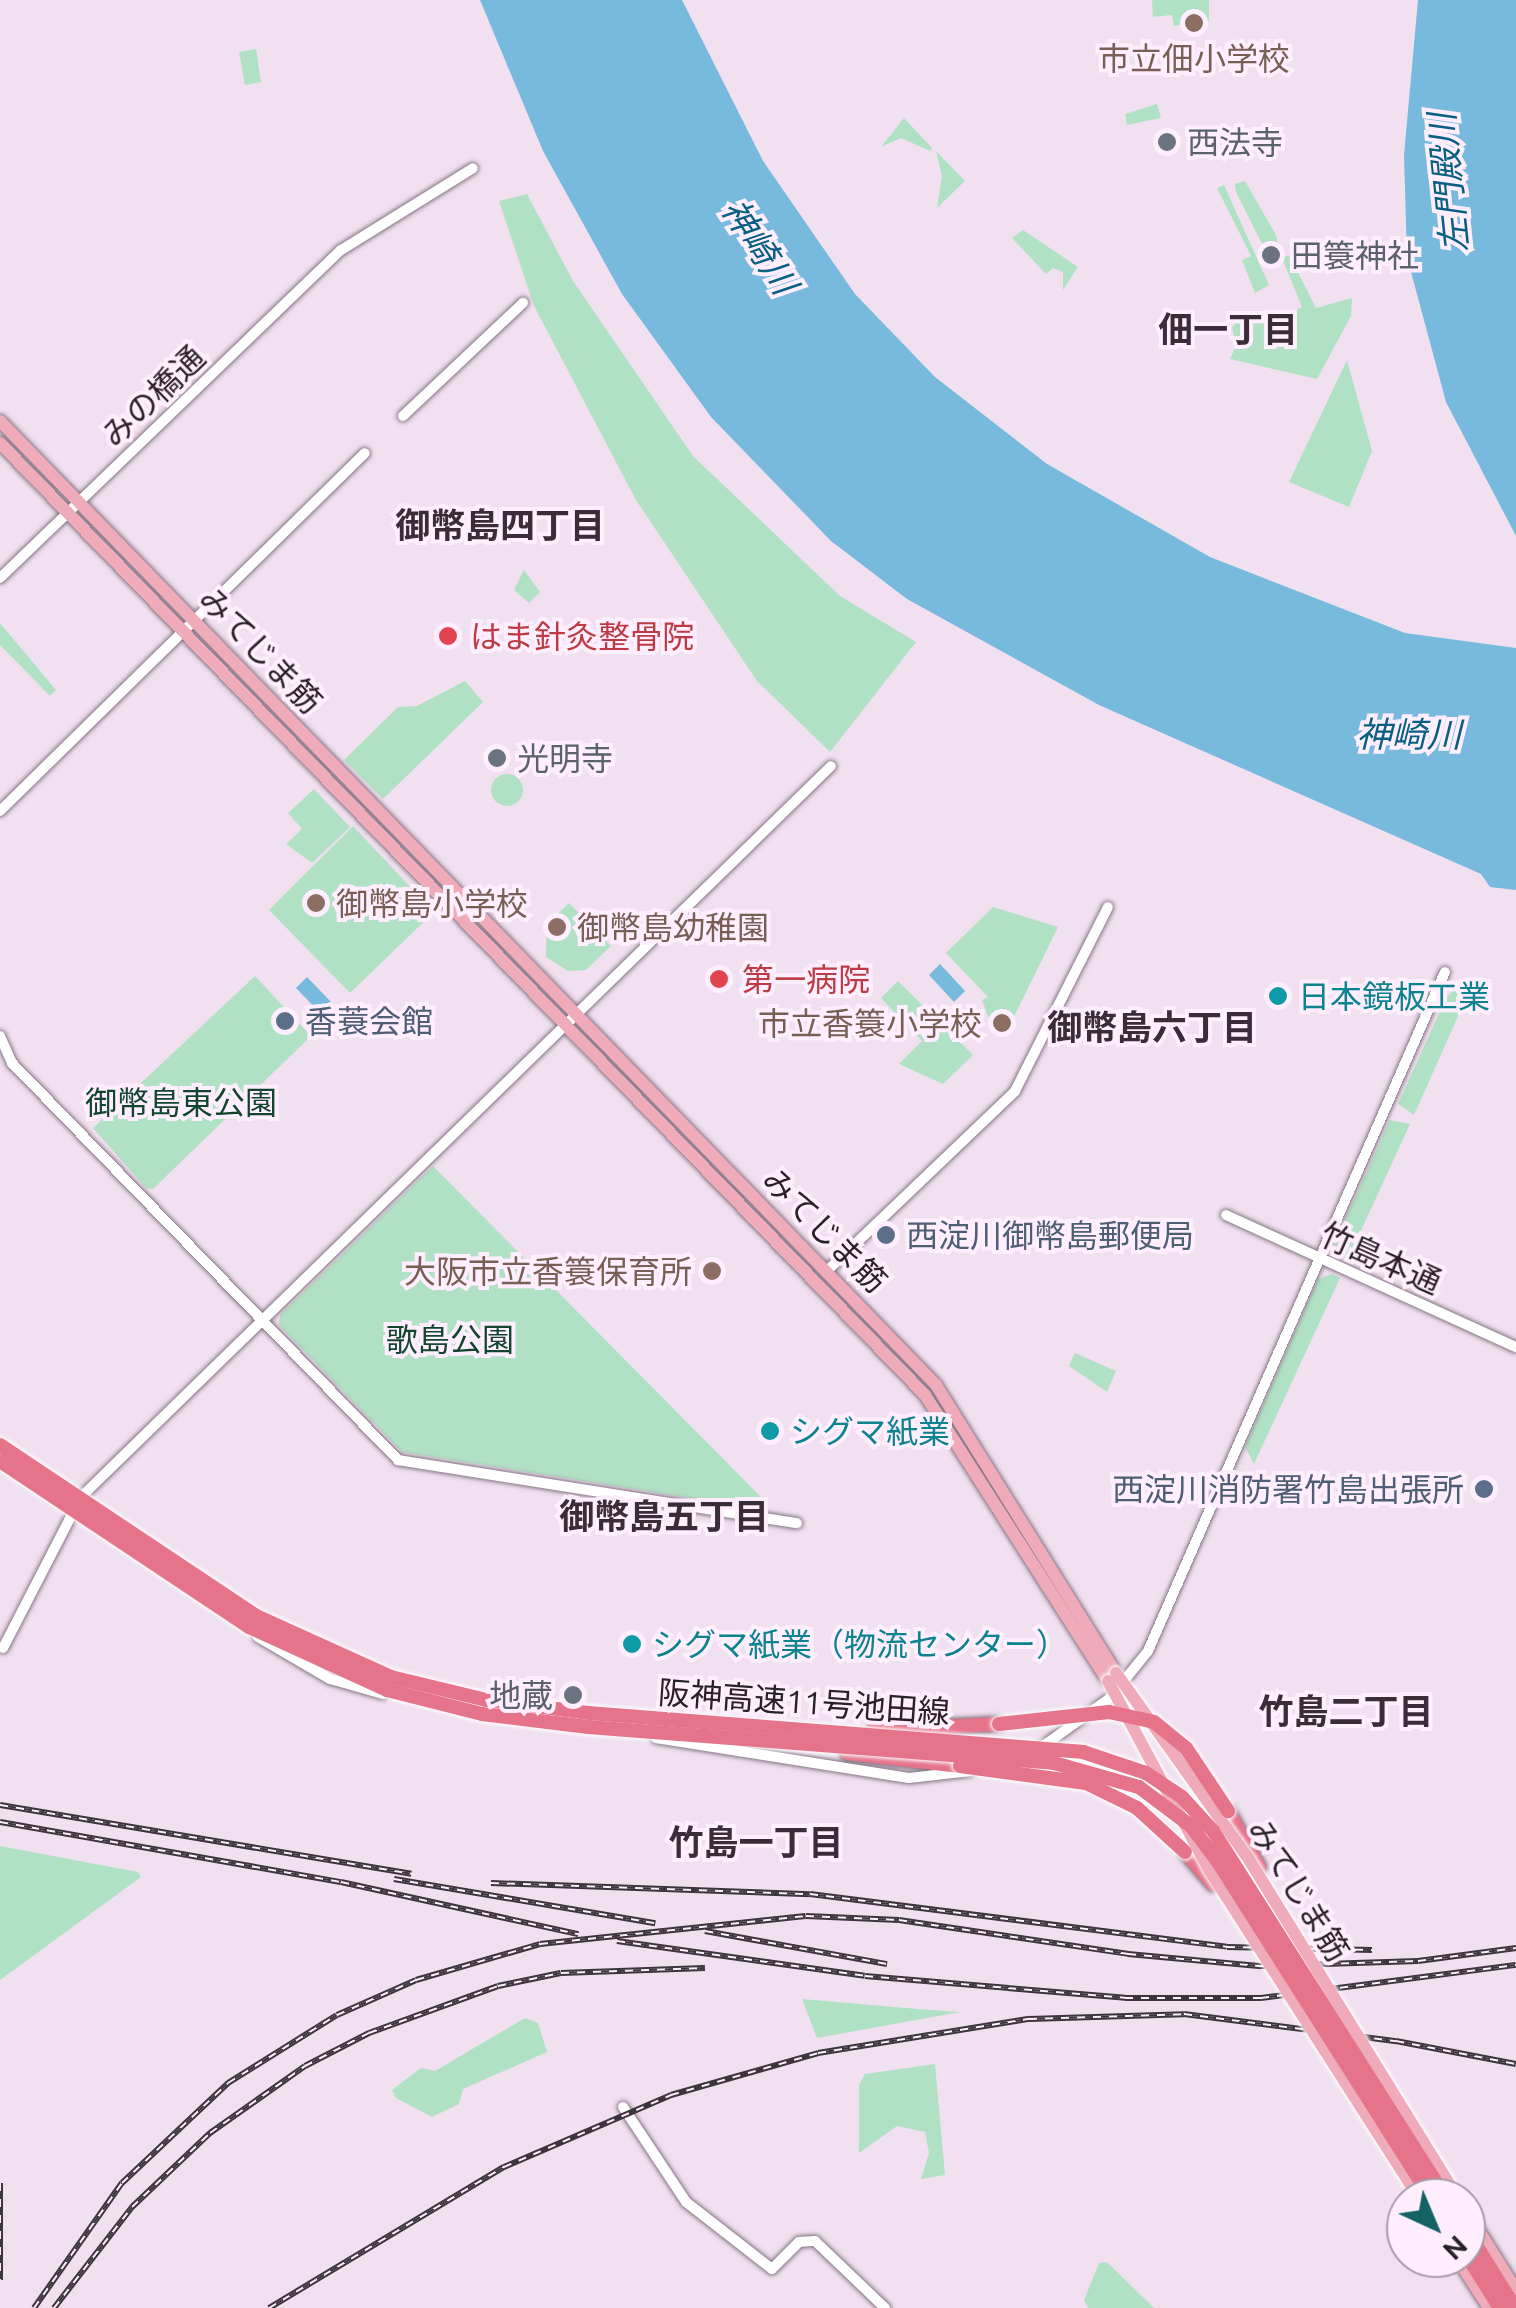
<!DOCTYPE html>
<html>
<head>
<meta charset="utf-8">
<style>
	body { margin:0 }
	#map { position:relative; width:1516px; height:2308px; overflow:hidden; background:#f1e0f0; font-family:Ubuntu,"Noto Sans JP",sans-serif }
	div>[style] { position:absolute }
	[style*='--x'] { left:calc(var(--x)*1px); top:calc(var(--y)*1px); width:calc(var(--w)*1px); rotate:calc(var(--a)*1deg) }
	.green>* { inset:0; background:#b1e1c5 }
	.round { border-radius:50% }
	.water>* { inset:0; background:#77bade }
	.roads { filter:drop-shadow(0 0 2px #857684) drop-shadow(0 0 2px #857684) }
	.tertiary>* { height:10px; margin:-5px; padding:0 5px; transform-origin:5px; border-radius:5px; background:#fff }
	.primary>* { height:12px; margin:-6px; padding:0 6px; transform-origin:6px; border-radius:6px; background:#efabb9 }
	.motorway>* { height:14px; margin:-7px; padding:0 7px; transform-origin:7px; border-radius:7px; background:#e5738a }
	.rail>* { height:6px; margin-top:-3px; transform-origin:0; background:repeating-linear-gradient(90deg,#ffeefe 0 8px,#3c353c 0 16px); box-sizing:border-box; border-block:2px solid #3c353c }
	.bridges { filter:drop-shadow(0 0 2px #fff) drop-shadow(0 0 2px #fff) }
	.primary-bridge>* { height:12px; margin:-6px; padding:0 6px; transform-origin:6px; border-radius:6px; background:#efabb9 }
	.motorway-bridge>* { height:14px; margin:-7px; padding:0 7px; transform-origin:7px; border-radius:7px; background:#e5738a }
	.dots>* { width:28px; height:28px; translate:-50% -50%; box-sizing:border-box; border:5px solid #ffeefe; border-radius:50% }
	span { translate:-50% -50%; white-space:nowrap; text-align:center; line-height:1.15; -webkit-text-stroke:8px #ffeefe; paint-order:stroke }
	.education-label { font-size:32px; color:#785e54 }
	.left { translate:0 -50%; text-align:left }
	.right { translate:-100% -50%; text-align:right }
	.worship-label { font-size:32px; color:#5b616d }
	.street-label { font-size:32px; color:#282228 }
	.health-label { font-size:32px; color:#be3a42 }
	.culture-label { font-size:32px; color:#0d838f }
	.service-label { font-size:32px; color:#4e5e75 }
	.park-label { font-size:32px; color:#11452d }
	.water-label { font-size:35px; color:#076082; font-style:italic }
	.neighbourhood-label { font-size:35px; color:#3a2d3a; font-weight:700 }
	.north { position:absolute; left:1386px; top:2178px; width:100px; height:100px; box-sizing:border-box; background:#ffeefe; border:2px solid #a99ca8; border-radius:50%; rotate:136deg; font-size:28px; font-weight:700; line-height:40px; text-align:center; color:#282228 }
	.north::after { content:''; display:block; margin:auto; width:35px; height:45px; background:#136364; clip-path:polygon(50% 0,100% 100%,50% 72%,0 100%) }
</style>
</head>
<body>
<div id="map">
	<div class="green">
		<div style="clip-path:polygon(1152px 0,1209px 0,1209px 21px,1174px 26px,1172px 15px,1153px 17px)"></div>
		<div style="clip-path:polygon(256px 49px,261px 82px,245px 85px,239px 52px)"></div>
		<div style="clip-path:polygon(1157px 104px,1161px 118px,1127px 125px,1125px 114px)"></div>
		<div style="clip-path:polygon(904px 118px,932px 148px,930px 151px,901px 138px,881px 147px)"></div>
		<div style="clip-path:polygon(936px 151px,965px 181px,937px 208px,942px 176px)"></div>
		<div style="clip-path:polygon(1245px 181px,1276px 235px,1279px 250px,1264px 248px,1236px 192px,1235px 184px)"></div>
		<div style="clip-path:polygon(1224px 185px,1269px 285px,1255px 293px,1242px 260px,1251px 256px,1217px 188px)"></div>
		<div style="clip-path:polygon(527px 194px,573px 281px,693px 456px,840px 596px,916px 642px,830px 752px,757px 681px,636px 500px,534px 306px,499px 201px)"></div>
		<div style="clip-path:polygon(1023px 230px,1078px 267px,1063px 290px,1063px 272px,1053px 268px,1046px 274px,1012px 238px)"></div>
		<div style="clip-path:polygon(1289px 255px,1316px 308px,1352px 298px,1351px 316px,1317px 379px,1230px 359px,1236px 346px,1232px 327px,1245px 313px,1253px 318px,1266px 312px,1277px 321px,1302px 307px,1282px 258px)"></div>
		<div style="clip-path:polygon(1347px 360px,1372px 451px,1349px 507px,1289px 482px)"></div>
		<div style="clip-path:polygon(524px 570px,540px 592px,529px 603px,514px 590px)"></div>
		<div style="clip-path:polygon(0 623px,56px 690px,50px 696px,0 645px)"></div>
		<div style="clip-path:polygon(465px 681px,483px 702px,383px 799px,344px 760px,398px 707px,417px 706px)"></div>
		<div class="round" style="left:491px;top:774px;width:32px;height:32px"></div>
		<div style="clip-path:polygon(314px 789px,350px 827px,312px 863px,286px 844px,302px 829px,288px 813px)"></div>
		<div style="clip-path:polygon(353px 826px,434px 912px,350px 993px,269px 910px)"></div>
		<div style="clip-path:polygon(569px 903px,611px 946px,586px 970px,568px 971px,546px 957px,547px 924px)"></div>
		<div style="clip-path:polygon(993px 907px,1058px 927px,1008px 1029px,989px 1019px,982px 1000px,988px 997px,946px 953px)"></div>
		<div style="clip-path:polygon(255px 976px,309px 1034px,307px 1040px,153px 1189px,146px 1188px,93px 1128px)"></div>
		<div style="clip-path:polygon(898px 981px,973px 1055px,943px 1084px,899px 1064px,922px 1041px,881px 998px)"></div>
		<div style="clip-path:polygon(1460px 983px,1472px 985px,1414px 1115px,1398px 1104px,1446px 998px)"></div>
		<div style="clip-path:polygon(1390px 1120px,1410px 1124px,1347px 1261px,1334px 1244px)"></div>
		<div style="clip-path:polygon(433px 1166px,768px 1504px,765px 1510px,402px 1452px,279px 1325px,280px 1315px)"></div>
		<div style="clip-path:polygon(1332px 1274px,1340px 1278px,1254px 1464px,1245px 1447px,1318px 1279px)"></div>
		<div style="clip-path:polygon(1075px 1353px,1116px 1371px,1107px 1392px,1069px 1366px)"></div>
		<div style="clip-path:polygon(0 1846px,138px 1872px,141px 1877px,0 1980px)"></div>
		<div style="clip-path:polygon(802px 1999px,918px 2009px,960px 2012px,817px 2038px)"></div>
		<div style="clip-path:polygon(525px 2018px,538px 2023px,547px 2052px,463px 2089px,459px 2104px,432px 2117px,396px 2098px,392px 2090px,421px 2068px,435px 2071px)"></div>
		<div style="clip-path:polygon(935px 2064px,945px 2175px,921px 2179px,929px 2153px,925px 2132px,897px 2126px,859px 2153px,859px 2085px,865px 2074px)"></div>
		<div style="clip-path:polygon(1106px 2262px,1110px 2265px,1154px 2308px,1088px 2308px,1084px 2300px,1099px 2263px)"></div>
	</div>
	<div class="water">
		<div style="clip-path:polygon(480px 0,682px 0,763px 161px,855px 294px,935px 377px,1047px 464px,1210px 557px,1405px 633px,1516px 648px,1516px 890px,1490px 887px,1481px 874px,1099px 705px,907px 599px,831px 541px,711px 417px,622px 294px,543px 151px)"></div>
		<div style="clip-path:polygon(1418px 0,1516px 0,1516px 536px,1446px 402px,1407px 257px,1404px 155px)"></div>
		<div style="clip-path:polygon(940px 964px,965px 991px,954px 1002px,929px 975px)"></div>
		<div style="clip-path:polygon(307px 977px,332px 1003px,321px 1014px,296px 988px)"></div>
	</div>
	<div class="roads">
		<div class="tertiary">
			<div style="--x:403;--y:416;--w:165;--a:-43.3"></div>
			<div style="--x:0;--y:578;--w:473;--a:-43.9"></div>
			<div style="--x:341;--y:250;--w:155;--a:-31.8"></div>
			<div style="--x:0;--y:811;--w:511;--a:-44.45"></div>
			<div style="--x:0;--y:1036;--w:30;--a:66"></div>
			<div style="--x:12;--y:1063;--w:554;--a:45.8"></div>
			<div style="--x:398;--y:1460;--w:404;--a:9"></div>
			<div style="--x:1226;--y:1215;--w:319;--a:24.5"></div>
			<div style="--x:828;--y:1270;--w:259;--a:-43.7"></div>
			<div style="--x:1015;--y:1091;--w:206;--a:-63.2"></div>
			<div style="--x:258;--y:1637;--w:83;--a:30.3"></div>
			<div style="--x:330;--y:1679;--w:55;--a:15.8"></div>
			<div style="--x:3;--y:1648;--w:170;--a:-62.7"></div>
			<div style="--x:81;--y:1497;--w:1047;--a:-44.26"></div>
			<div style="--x:656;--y:1738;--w:256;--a:9"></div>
			<div style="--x:909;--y:1778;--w:62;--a:-6.4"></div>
			<div style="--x:1039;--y:1749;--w:87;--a:-35.7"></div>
			<div style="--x:1110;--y:1698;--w:60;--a:-51"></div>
			<div style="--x:1148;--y:1651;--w:741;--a:-66.38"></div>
			<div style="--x:623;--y:2107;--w:114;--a:56.4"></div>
			<div style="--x:686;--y:2202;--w:109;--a:37.9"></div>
			<div style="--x:772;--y:2269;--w:38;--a:-45"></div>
			<div style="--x:799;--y:2242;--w:16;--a:-4"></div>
			<div style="--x:815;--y:2241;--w:97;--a:43.7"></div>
		</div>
		<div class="primary">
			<div style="--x:0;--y:421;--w:1344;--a:45.84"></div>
			<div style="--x:936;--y:1385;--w:340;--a:58"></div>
			<div style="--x:0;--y:443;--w:1327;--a:45.82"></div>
			<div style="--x:925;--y:1395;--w:340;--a:57.4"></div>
			<div style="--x:1466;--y:2210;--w:94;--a:58"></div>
			<div style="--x:1457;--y:2258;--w:59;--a:57.4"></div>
		</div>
		<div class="motorway">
			<div style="--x:874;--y:1730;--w:125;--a:-2.7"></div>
			<div style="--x:847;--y:1753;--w:114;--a:6.6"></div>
			<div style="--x:1228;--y:1811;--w:64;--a:61"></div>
			<div style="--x:1185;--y:1852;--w:43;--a:48.8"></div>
			<div style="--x:1466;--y:2229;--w:93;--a:58.2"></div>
			<div style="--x:1466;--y:2254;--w:64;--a:57.8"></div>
		</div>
	</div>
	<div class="rail">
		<div style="--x:0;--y:1805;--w:417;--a:9.5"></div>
		<div style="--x:0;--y:1822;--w:346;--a:10"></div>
		<div style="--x:341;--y:1882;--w:243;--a:12.4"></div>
		<div style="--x:394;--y:1879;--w:265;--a:9.6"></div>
		<div style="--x:491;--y:1883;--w:319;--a:2"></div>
		<div style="--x:810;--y:1894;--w:420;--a:7.2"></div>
		<div style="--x:1227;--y:1947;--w:145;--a:1.2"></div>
		<div style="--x:705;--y:1931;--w:185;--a:10.3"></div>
		<div style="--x:617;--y:1941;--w:250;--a:8"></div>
		<div style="--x:865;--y:1976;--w:261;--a:4.8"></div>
		<div style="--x:1125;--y:1998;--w:136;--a:0"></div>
		<div style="--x:1261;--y:1998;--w:257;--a:-7.4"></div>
		<div style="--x:0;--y:2183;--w:97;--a:90"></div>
		<div style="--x:34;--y:2308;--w:153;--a:-54.9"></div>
		<div style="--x:122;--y:2183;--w:146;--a:-43.3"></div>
		<div style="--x:228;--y:2083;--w:128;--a:-32"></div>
		<div style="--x:337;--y:2015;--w:86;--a:-23.9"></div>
		<div style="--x:416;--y:1980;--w:129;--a:-16.2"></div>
		<div style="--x:540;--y:1944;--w:267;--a:-6"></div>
		<div style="--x:806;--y:1916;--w:93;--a:2.5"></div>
		<div style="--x:899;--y:1920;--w:232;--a:8.4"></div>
		<div style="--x:1128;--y:1954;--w:134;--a:5.2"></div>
		<div style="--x:1261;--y:1966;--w:157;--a:-1.8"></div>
		<div style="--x:1418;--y:1961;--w:99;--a:-7.6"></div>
		<div style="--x:54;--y:2308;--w:128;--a:-52.3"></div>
		<div style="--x:132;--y:2207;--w:108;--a:-43.5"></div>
		<div style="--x:210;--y:2133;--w:116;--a:-35.2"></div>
		<div style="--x:305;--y:2066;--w:72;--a:-27.3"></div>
		<div style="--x:369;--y:2033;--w:137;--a:-20"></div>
		<div style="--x:498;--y:1986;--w:64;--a:-11.7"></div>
		<div style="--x:561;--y:1973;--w:144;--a:-2"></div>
		<div style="--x:269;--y:2308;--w:274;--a:-31"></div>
		<div style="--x:504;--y:2167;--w:182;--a:-23.3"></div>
		<div style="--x:671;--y:2095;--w:153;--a:-15.9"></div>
		<div style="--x:818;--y:2053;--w:214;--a:-9.2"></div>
		<div style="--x:1029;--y:2019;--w:155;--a:-1.8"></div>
		<div style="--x:1184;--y:2014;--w:214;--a:7.3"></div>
		<div style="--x:1396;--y:2041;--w:122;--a:10.9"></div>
	</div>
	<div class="bridges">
		<div class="primary-bridge">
			<div style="--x:1116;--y:1673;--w:227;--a:54.5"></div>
			<div style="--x:1248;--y:1858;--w:400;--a:58.3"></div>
			<div style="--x:1108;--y:1681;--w:216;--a:61.8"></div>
			<div style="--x:1210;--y:1871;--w:388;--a:57.4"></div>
		</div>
		<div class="motorway-bridge">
			<div style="--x:0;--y:1445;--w:308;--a:33.7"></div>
			<div style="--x:256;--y:1616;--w:148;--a:24.3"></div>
			<div style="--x:391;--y:1677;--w:98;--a:13.6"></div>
			<div style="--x:486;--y:1700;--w:104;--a:7.2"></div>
			<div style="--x:589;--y:1713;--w:496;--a:4.5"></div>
			<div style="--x:1083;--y:1752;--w:66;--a:18.4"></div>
			<div style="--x:1146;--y:1773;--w:43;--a:33.7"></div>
			<div style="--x:1182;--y:1797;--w:46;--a:47.6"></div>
			<div style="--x:1213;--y:1831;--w:435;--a:57.6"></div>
			<div style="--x:0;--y:1461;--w:299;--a:33.7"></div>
			<div style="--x:249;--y:1627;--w:152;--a:24.5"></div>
			<div style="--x:387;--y:1690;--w:98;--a:14.2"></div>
			<div style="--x:482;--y:1714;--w:107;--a:7"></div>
			<div style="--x:588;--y:1727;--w:467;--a:4.4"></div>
			<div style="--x:1054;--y:1763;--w:88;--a:15.8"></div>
			<div style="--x:1139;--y:1787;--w:65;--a:36.9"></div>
			<div style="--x:1191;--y:1826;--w:41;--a:52.9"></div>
			<div style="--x:1216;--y:1859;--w:401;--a:57.6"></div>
			<div style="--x:999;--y:1724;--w:111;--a:-6.2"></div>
			<div style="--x:1109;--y:1712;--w:46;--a:12.5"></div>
			<div style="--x:1154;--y:1722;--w:41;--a:39.1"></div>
			<div style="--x:1186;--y:1748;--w:76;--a:56.3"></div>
			<div style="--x:960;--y:1766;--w:127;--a:7.7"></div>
			<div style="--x:1086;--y:1783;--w:57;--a:26.1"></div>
			<div style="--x:1137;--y:1808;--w:65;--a:42.5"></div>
		</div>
	</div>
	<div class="dots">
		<div style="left:1194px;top:23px;background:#8d6e63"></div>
		<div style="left:1167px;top:142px;background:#6b7280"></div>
		<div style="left:1271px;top:255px;background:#6b7280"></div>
		<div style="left:448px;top:636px;background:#e0444e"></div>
		<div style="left:497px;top:758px;background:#6b7280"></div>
		<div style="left:316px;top:903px;background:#8d6e63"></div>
		<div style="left:557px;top:927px;background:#8d6e63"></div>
		<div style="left:719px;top:979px;background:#e0444e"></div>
		<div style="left:1278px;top:996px;background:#0f9aa8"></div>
		<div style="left:285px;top:1021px;background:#5c6f8a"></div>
		<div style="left:1002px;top:1023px;background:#8d6e63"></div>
		<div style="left:886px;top:1235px;background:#5c6f8a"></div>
		<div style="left:712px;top:1271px;background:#8d6e63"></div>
		<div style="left:770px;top:1431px;background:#0f9aa8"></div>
		<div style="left:1484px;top:1489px;background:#5c6f8a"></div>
		<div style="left:632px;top:1644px;background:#0f9aa8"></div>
		<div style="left:573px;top:1695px;background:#6b7280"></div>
	</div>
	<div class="education-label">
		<span style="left:1194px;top:58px">市立佃小学校</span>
		<span class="left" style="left:336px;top:903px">御幣島小学校</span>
		<span class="left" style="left:577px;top:927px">御幣島幼稚園</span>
		<span class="right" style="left:982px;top:1023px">市立香簑小学校</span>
		<span class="right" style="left:692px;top:1271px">大阪市立香簑保育所</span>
	</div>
	<div class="worship-label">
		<span class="left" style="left:1187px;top:142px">西法寺</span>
		<span class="left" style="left:1291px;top:255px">田簑神社</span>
		<span class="left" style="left:517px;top:758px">光明寺</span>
		<span class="right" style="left:553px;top:1695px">地蔵</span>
	</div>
	<div class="street-label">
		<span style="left:153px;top:396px;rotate:-44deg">みの橋通</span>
		<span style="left:261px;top:650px;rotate:46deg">みてじま筋</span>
		<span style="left:825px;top:1230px;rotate:45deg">みてじま筋</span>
		<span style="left:1381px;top:1258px;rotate:24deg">竹島本通</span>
		<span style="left:804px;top:1702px;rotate:4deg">阪神高速11号池田線</span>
		<span style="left:1299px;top:1890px;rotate:58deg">みてじま筋</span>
	</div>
	<div class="health-label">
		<span class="left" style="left:470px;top:636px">はま針灸整骨院</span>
		<span class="left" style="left:742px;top:979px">第一病院</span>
	</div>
	<div class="culture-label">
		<span class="left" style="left:1298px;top:996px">日本鏡板工業</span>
		<span class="left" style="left:790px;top:1431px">シグマ紙業</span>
		<span class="left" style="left:652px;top:1644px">シグマ紙業（物流センター）</span>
	</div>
	<div class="service-label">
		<span class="left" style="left:305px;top:1021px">香蓑会館</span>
		<span class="left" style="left:906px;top:1235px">西淀川御幣島郵便局</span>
		<span class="right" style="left:1464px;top:1489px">西淀川消防署竹島出張所</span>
	</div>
	<div class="park-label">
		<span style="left:181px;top:1102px">御幣島東公園</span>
		<span style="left:450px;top:1339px">歌島公園</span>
	</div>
	<div class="water-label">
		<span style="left:1448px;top:183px;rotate:-96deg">左門殿川</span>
		<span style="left:760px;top:246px;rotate:57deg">神崎川</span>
		<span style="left:1409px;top:734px">神崎川</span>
	</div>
	<div class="neighbourhood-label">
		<span style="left:1228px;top:329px">佃一丁目</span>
		<span style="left:500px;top:525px">御幣島四丁目</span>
		<span style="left:1152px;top:1027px">御幣島六丁目</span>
		<span style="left:664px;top:1516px">御幣島五丁目</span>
		<span style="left:1346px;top:1711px">竹島二丁目</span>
		<span style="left:756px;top:1842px">竹島一丁目</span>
	</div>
	<div class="north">N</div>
</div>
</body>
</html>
